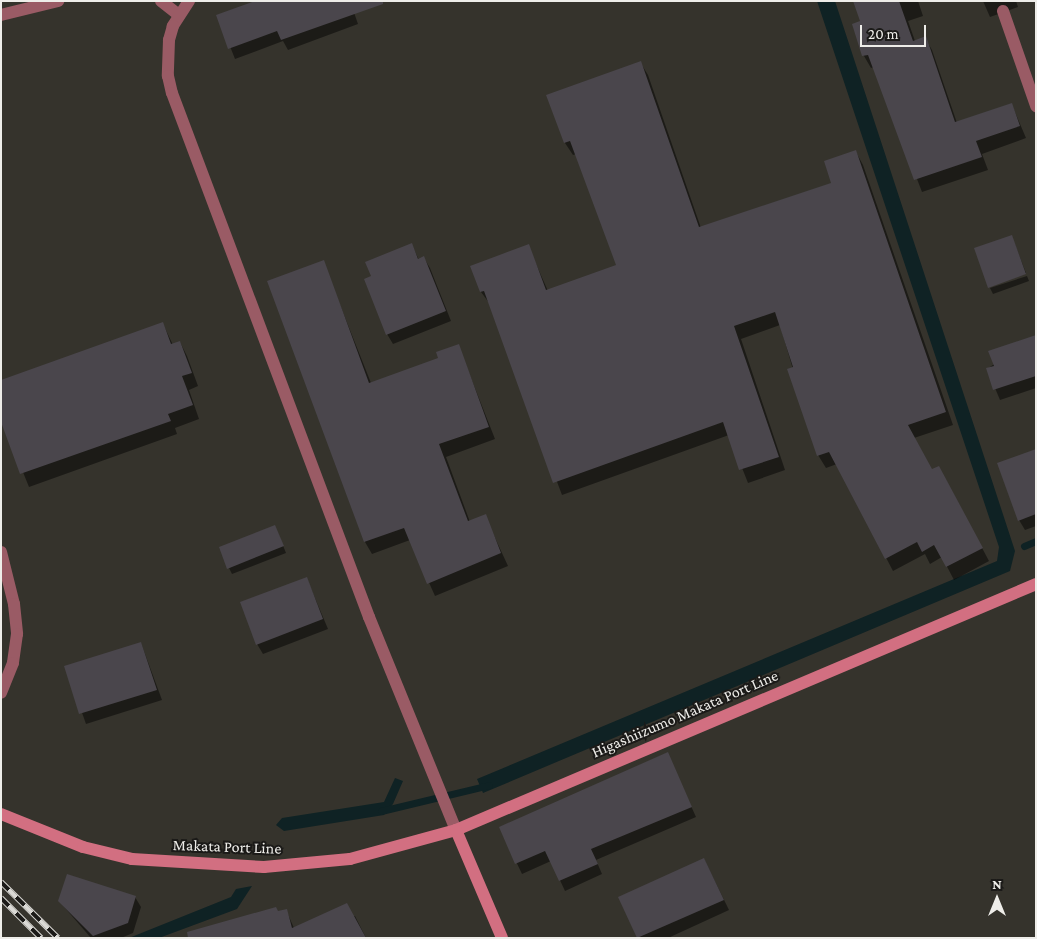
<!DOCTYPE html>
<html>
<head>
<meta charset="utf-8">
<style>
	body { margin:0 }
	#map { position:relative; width:1037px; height:939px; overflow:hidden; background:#35332c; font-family:"Crimson Pro",serif }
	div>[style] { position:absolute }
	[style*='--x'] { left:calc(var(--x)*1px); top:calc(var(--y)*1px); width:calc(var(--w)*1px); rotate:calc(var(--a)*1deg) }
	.water>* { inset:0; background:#0f2224 }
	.shadow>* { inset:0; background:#0007 }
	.stream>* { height:7px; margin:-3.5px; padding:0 3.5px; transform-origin:3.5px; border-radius:3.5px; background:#0f2224 }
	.building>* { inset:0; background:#4a464c }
	.minor>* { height:12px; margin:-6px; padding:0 6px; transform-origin:6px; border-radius:6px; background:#9a5b65 }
	.tertiary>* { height:12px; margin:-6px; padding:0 6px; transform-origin:6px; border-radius:6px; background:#9a5b65 }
	.secondary>* { height:12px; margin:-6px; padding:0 6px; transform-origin:6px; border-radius:6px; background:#d26f81 }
	.rail>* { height:5.5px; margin-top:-2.75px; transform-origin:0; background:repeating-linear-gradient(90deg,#1b1a18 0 11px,#dad9d5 0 22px); box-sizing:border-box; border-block:1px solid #dad9d5 }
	span { translate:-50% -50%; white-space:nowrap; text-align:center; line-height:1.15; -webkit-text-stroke:4px #1b1a18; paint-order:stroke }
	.street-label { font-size:16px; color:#eeede9 }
	.frame { position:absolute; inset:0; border:2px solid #eeede9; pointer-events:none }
	.north { position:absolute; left:972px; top:874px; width:50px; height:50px; -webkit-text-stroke:4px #1b1a18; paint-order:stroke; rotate:0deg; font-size:14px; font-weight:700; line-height:20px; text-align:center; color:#eeede9 }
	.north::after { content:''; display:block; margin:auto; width:18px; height:22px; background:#eeede9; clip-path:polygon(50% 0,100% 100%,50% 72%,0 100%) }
	.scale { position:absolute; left:860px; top:25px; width:66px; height:22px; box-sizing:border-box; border:2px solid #eeede9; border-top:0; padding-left:6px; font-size:15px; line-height:18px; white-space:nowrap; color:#eeede9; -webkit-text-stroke:4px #1b1a18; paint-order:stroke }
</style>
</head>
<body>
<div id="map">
	<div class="water">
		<div style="clip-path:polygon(817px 1px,835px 1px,1015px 551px,1010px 571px,483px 793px,477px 779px,997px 561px,999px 547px)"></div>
		<div style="clip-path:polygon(395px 778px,403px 781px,393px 804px,384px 815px,284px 831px,276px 825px,282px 818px,384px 802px)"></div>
		<div style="clip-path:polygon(252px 886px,237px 909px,159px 938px,129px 938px,231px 897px,236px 889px)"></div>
	</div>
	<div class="shadow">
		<div style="clip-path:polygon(350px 1px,358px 24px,288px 50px,283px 41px,235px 59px,218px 16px)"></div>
		<div style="clip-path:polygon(854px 1px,918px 1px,923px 16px,908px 21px,915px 41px,925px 38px,932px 50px,957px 123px,1012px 105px,1026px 138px,982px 154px,988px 170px,922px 192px,874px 67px,871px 68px,864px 56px,853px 25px,862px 22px)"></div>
		<div style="clip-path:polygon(983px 1px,1016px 1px,1018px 7px,990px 17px)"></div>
		<div style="clip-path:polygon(640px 62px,648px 75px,701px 228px,833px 183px,856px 152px,863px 165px,953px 425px,914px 438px,932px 471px,946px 480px,989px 561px,954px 580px,942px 557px,930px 564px,925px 554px,893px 571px,837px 464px,826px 468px,818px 455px,780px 325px,741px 339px,785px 470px,748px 483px,729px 435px,562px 495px,490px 304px,481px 292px,472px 267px,528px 246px,548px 291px,618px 265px,576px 154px,573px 155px,565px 143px,548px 96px)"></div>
		<div style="clip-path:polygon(1012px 237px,1026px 273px,989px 286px)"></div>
		<div style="clip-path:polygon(412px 245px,419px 260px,424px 258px,430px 268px,451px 321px,393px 344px,387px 334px,373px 277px)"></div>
		<div style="clip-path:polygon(323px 262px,371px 383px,440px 359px,458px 345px,495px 439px,446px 457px,470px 522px,485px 516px,508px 566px,435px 596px,410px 540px,372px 554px,365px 542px)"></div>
		<div style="clip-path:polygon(1027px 276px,1029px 281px,993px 294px,990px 288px)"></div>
		<div style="clip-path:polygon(163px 324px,173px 345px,180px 342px,187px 356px,198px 386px,189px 390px,199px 419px,175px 428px,177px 434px,29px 487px,1px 418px)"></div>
		<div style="clip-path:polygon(1036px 336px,1036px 388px,1000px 400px,987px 369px)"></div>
		<div style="clip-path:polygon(1036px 450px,1036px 526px,1025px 530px,1019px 520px)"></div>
		<div style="clip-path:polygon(278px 533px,286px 553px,232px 574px,229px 568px)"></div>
		<div style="clip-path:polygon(307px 579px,328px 629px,263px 654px,257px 644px)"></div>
		<div style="clip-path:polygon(141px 643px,162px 700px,86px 724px,66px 667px)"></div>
		<div style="clip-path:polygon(667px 753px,696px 817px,596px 860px,602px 874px,565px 891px,551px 861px,522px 874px,500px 828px)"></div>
		<div style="clip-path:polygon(704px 859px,729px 910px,668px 938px,638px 938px,620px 898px)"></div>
		<div style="clip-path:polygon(135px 897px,141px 907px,133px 933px,121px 938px,91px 938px,59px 901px)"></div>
		<div style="clip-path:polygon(286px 910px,294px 928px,355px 916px,366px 938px,214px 938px)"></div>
	</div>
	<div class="stream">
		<div style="--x:1024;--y:546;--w:13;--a:-23"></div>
		<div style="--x:381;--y:811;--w:111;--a:-13.5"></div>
	</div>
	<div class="building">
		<div style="clip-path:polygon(255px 1px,383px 1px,383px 4px,281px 40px,277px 31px,228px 49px,216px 15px)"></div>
		<div style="clip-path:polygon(853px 1px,899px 1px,913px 41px,926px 36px,955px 122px,1012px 103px,1020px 126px,976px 141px,982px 157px,914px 180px,868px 55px,862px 56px,852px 24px,860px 21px)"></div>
		<div style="clip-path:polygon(641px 61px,699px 227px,831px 183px,824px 161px,856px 150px,946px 412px,908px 425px,932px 469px,939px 466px,983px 548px,946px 567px,934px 545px,922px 552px,917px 542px,885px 559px,829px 452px,817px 456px,787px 369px,793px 367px,775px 312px,734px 326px,779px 457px,739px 470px,723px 422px,553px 483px,484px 291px,480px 292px,470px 266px,529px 244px,546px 290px,616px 265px,570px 141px,564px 143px,546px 95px)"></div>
		<div style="clip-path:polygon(1012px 235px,1026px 274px,988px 288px,974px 248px)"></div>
		<div style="clip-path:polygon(412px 243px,418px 259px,424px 256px,446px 311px,386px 335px,364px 279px,371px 276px,365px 262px)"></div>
		<div style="clip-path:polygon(324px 260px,369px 383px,438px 358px,436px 352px,459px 344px,489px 427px,439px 444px,468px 521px,486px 514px,501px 553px,427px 584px,404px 528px,364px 542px,267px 281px)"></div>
		<div style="clip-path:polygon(163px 322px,171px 344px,180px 341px,192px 373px,182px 376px,193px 405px,168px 414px,171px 421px,20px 474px,1px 422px,1px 380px)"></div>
		<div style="clip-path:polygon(1036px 335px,1036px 376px,993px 390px,986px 368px,994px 366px,988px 351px)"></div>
		<div style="clip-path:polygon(1036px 449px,1036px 514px,1018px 521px,997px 463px)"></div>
		<div style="clip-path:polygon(275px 525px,284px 546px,227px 569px,219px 547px)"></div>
		<div style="clip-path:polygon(307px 577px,323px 619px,256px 645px,240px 602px)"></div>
		<div style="clip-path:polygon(141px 642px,157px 690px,79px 714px,64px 666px)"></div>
		<div style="clip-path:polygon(668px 752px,692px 807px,591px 849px,598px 864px,559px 881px,545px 851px,515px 864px,499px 827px)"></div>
		<div style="clip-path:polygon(704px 858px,724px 900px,637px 938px,618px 897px)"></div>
		<div style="clip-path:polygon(67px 874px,136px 896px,128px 923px,93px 936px,58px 901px)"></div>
		<div style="clip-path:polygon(347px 903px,366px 938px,188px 938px,187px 932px,276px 907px,278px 911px,287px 909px,292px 928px)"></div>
	</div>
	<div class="minor">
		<div style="--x:161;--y:1;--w:23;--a:38"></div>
		<div style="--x:1003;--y:11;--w:101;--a:70.8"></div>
		<div style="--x:1;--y:15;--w:59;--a:-13.8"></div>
	</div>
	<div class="tertiary">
		<div style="--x:189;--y:1;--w:30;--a:123"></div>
		<div style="--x:173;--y:26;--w:15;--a:106"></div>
		<div style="--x:169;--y:40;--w:36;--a:92"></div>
		<div style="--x:168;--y:76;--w:17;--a:77"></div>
		<div style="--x:172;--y:93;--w:560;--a:69.4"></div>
		<div style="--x:369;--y:617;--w:230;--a:67.8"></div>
		<div style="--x:1;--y:552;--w:54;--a:76"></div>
		<div style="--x:14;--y:604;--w:30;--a:84"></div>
		<div style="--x:17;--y:634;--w:29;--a:98"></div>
		<div style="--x:13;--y:663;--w:32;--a:112"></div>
	</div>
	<div class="secondary">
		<div style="--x:1;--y:814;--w:88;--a:21.9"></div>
		<div style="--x:83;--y:847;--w:50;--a:13.8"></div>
		<div style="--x:132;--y:859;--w:132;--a:3.5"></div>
		<div style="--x:264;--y:867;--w:86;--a:-5.3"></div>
		<div style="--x:350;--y:859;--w:110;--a:-15.3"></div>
		<div style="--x:456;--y:830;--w:630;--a:-22.98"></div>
		<div style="--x:456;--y:830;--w:117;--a:66.9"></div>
	</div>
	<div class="rail">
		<div style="--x:1;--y:882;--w:80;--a:44.5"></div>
		<div style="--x:1;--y:898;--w:57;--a:45"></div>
	</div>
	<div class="street-label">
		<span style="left:685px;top:714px;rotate:-23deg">Higashiizumo Makata Port Line</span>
		<span style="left:227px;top:847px;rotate:2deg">Makata Port Line</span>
	</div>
	<div class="frame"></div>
	<div class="north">N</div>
	<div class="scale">20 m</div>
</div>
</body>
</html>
